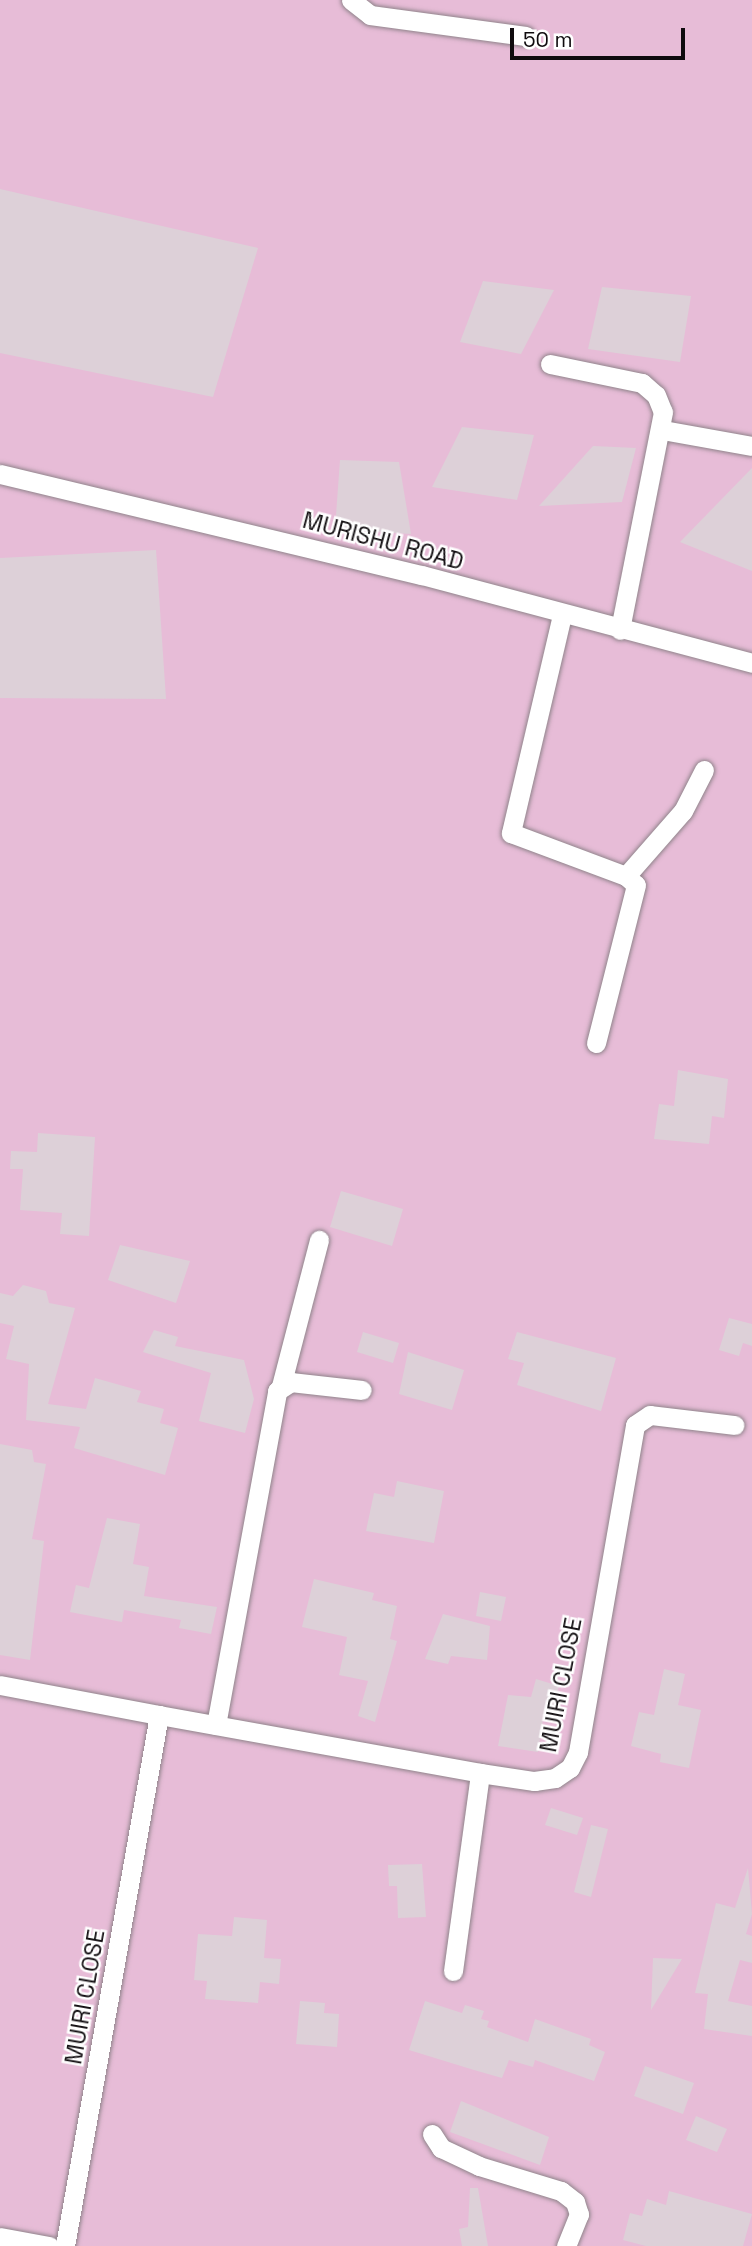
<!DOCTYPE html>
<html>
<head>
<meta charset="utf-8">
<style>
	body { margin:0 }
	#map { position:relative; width:752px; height:2246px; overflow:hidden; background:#fbeef6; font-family:"Space Grotesk",sans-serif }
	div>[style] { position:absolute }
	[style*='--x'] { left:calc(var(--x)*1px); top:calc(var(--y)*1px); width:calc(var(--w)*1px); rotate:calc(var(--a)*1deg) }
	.green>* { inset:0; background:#e7bcd7 }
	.building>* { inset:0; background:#ddd0d8 }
	.roads { filter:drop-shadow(0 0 2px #90848b) drop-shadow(0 0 2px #90848b) }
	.street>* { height:19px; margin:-9.5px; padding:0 9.5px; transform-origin:9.5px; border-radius:9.5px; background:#fff }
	span { translate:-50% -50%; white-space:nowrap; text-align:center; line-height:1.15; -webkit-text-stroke:5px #fff; paint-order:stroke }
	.street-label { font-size:23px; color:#0f0b0e }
	.scale { position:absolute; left:510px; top:28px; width:175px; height:32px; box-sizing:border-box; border:4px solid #0f0b0e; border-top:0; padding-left:9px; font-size:21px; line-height:24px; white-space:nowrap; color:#0f0b0e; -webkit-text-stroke:5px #fff; paint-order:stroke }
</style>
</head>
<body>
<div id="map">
	<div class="green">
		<div style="clip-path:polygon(0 0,752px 0,752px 2246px,0 2246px)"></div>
	</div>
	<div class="building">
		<div style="clip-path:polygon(0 189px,258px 248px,213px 397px,0 353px)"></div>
		<div style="clip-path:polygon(483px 281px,554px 290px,521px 354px,460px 342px)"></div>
		<div style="clip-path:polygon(602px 287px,691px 296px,680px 362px,588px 349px)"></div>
		<div style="clip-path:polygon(462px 427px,534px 435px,517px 500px,432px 487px)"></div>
		<div style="clip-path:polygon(593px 446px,636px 448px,622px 502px,539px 506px)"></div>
		<div style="clip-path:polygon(340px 460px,399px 462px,411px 534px,335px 529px)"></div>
		<div style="clip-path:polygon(752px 468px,752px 571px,680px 542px)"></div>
		<div style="clip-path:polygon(156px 550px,166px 699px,0 698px,0 558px)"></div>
		<div style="clip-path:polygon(678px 1070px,728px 1079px,724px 1118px,712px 1116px,709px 1144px,654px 1139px,659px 1104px,674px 1106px)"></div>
		<div style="clip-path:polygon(38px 1133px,95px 1137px,89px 1236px,60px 1234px,62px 1213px,20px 1210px,23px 1169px,10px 1169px,11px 1151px,37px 1152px)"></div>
		<div style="clip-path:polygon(341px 1191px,403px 1209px,392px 1246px,330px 1227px)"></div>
		<div style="clip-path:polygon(120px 1245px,190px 1261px,176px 1303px,108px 1280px)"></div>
		<div style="clip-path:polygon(23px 1285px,46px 1291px,49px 1303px,75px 1308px,48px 1404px,86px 1409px,95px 1378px,141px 1391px,137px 1402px,164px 1409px,160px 1423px,178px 1428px,165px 1475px,74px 1448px,80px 1427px,26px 1420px,29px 1364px,6px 1359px,14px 1326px,0 1323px,0 1293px,13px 1296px)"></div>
		<div style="clip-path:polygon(729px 1318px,752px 1324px,752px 1346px,743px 1343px,739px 1356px,719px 1350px)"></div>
		<div style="clip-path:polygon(154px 1330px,178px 1337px,175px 1346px,244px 1360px,254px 1399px,245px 1433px,199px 1421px,211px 1373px,143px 1352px)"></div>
		<div style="clip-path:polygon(363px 1332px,399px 1343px,393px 1363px,357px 1352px)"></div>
		<div style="clip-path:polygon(517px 1332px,616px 1358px,601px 1411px,517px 1385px,524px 1363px,508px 1359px)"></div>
		<div style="clip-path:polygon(408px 1352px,464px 1370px,452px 1410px,399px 1394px)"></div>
		<div style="clip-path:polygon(0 1444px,32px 1450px,34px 1462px,46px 1464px,32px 1539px,44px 1541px,30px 1660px,0 1655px)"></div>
		<div style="clip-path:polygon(397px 1481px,444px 1491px,434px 1543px,366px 1531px,374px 1493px,394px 1497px)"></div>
		<div style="clip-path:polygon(107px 1518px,140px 1524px,133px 1564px,149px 1567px,144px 1596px,217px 1607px,211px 1634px,179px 1628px,181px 1620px,124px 1610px,122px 1622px,70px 1612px,76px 1585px,89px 1588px)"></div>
		<div style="clip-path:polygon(314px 1579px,374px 1593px,372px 1600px,397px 1606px,390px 1639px,397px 1641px,375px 1722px,358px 1716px,368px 1681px,339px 1675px,347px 1637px,302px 1627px)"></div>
		<div style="clip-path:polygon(480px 1592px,506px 1597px,501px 1621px,476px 1616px)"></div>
		<div style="clip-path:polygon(443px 1614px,490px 1626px,487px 1660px,451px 1656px,448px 1664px,425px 1659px)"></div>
		<div style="clip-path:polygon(664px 1669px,685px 1674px,678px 1705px,701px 1710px,689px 1768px,660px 1762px,661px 1754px,631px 1746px,639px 1712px,654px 1715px)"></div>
		<div style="clip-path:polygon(536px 1679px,559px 1686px,551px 1715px,544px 1713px,538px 1752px,498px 1746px,508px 1695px,531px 1697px)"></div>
		<div style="clip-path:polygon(551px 1808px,583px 1818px,577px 1835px,545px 1825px)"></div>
		<div style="clip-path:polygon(591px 1825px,608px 1829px,591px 1897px,574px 1892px)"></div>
		<div style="clip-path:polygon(422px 1864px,426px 1917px,398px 1918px,397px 1886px,389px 1886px,388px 1865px)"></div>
		<div style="clip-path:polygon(748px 1868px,752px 1914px,746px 1934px,752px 1936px,752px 1963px,740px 1960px,728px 2001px,752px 2006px,752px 2036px,704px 2029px,708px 1994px,695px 1993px,716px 1903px,735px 1908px)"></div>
		<div style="clip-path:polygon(234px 1917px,267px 1920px,264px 1958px,281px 1959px,279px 1984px,260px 1982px,258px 2003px,205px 1999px,207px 1981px,194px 1980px,198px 1934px,232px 1936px)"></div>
		<div style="clip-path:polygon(653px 1958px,682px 1959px,651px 2010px)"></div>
		<div style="clip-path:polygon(300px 2001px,325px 2003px,324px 2013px,339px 2014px,337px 2047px,296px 2044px)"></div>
		<div style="clip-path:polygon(425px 2001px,462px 2013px,465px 2005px,484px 2011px,481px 2019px,489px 2021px,487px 2027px,528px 2042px,535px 2019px,591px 2039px,589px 2045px,605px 2052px,594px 2081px,535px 2060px,533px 2067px,509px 2060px,502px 2078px,474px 2070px,409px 2050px)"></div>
		<div style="clip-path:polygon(645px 2066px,694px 2083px,683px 2114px,634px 2096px)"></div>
		<div style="clip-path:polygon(461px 2101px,549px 2137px,540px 2165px,450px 2132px)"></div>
		<div style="clip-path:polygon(696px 2116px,727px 2129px,717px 2152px,686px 2140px)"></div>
		<div style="clip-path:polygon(470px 2188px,478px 2188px,488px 2246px,462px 2246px,459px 2229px,468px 2227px)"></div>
		<div style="clip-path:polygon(669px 2191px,752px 2214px,743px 2246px,646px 2246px,623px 2240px,630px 2213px,642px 2216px,647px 2199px,666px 2205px)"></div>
	</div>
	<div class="roads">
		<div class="street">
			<div style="--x:351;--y:0;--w:24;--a:38"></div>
			<div style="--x:370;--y:15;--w:157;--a:7.7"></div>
			<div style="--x:550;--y:364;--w:94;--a:11.7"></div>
			<div style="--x:642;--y:383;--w:18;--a:41"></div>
			<div style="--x:656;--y:395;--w:18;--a:68"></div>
			<div style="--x:663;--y:412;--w:222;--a:101.2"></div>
			<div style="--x:663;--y:430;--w:90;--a:10.2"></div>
			<div style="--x:0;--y:474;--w:434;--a:13.5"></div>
			<div style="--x:422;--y:575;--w:342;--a:14.9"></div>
			<div style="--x:562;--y:615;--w:224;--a:103.2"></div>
			<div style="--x:511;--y:833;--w:123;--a:20.5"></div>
			<div style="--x:626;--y:876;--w:13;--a:42"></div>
			<div style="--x:636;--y:885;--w:163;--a:104.2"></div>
			<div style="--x:626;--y:876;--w:86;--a:-48.8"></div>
			<div style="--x:683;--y:811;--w:46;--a:-62.9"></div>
			<div style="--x:281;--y:1386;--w:151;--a:-75.4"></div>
			<div style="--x:0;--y:1685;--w:162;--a:10.7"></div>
			<div style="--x:159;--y:1715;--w:539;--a:100.04"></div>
			<div style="--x:159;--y:1715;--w:326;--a:10.2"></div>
			<div style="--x:480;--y:1773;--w:55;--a:8.4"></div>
			<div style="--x:534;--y:1781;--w:21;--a:-8"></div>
			<div style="--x:555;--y:1778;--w:18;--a:-34"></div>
			<div style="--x:570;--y:1768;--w:18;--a:-63"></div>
			<div style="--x:578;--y:1752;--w:332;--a:-80.1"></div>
			<div style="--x:635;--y:1425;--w:18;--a:-34"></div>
			<div style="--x:650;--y:1415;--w:85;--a:6.8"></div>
			<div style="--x:216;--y:1725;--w:340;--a:-79.6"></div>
			<div style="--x:277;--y:1391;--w:17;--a:-33"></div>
			<div style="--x:291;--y:1382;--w:71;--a:6.4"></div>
			<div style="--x:453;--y:1971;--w:200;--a:-82.2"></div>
			<div style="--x:432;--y:2134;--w:17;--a:57"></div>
			<div style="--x:441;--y:2148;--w:42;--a:25.3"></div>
			<div style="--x:479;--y:2166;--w:86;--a:17"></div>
			<div style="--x:561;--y:2191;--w:18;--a:38"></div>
			<div style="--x:575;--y:2202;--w:13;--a:72"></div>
			<div style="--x:579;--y:2214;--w:35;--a:112"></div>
			<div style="--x:0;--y:2237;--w:50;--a:10.4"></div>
		</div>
	</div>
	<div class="street-label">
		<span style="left:383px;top:541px;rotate:15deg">MURISHU ROAD</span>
		<span style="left:561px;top:1685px;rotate:-79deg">MUIRI CLOSE</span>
		<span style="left:85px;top:1997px;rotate:-80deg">MUIRI CLOSE</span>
	</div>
	<div class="scale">50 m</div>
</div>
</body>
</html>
